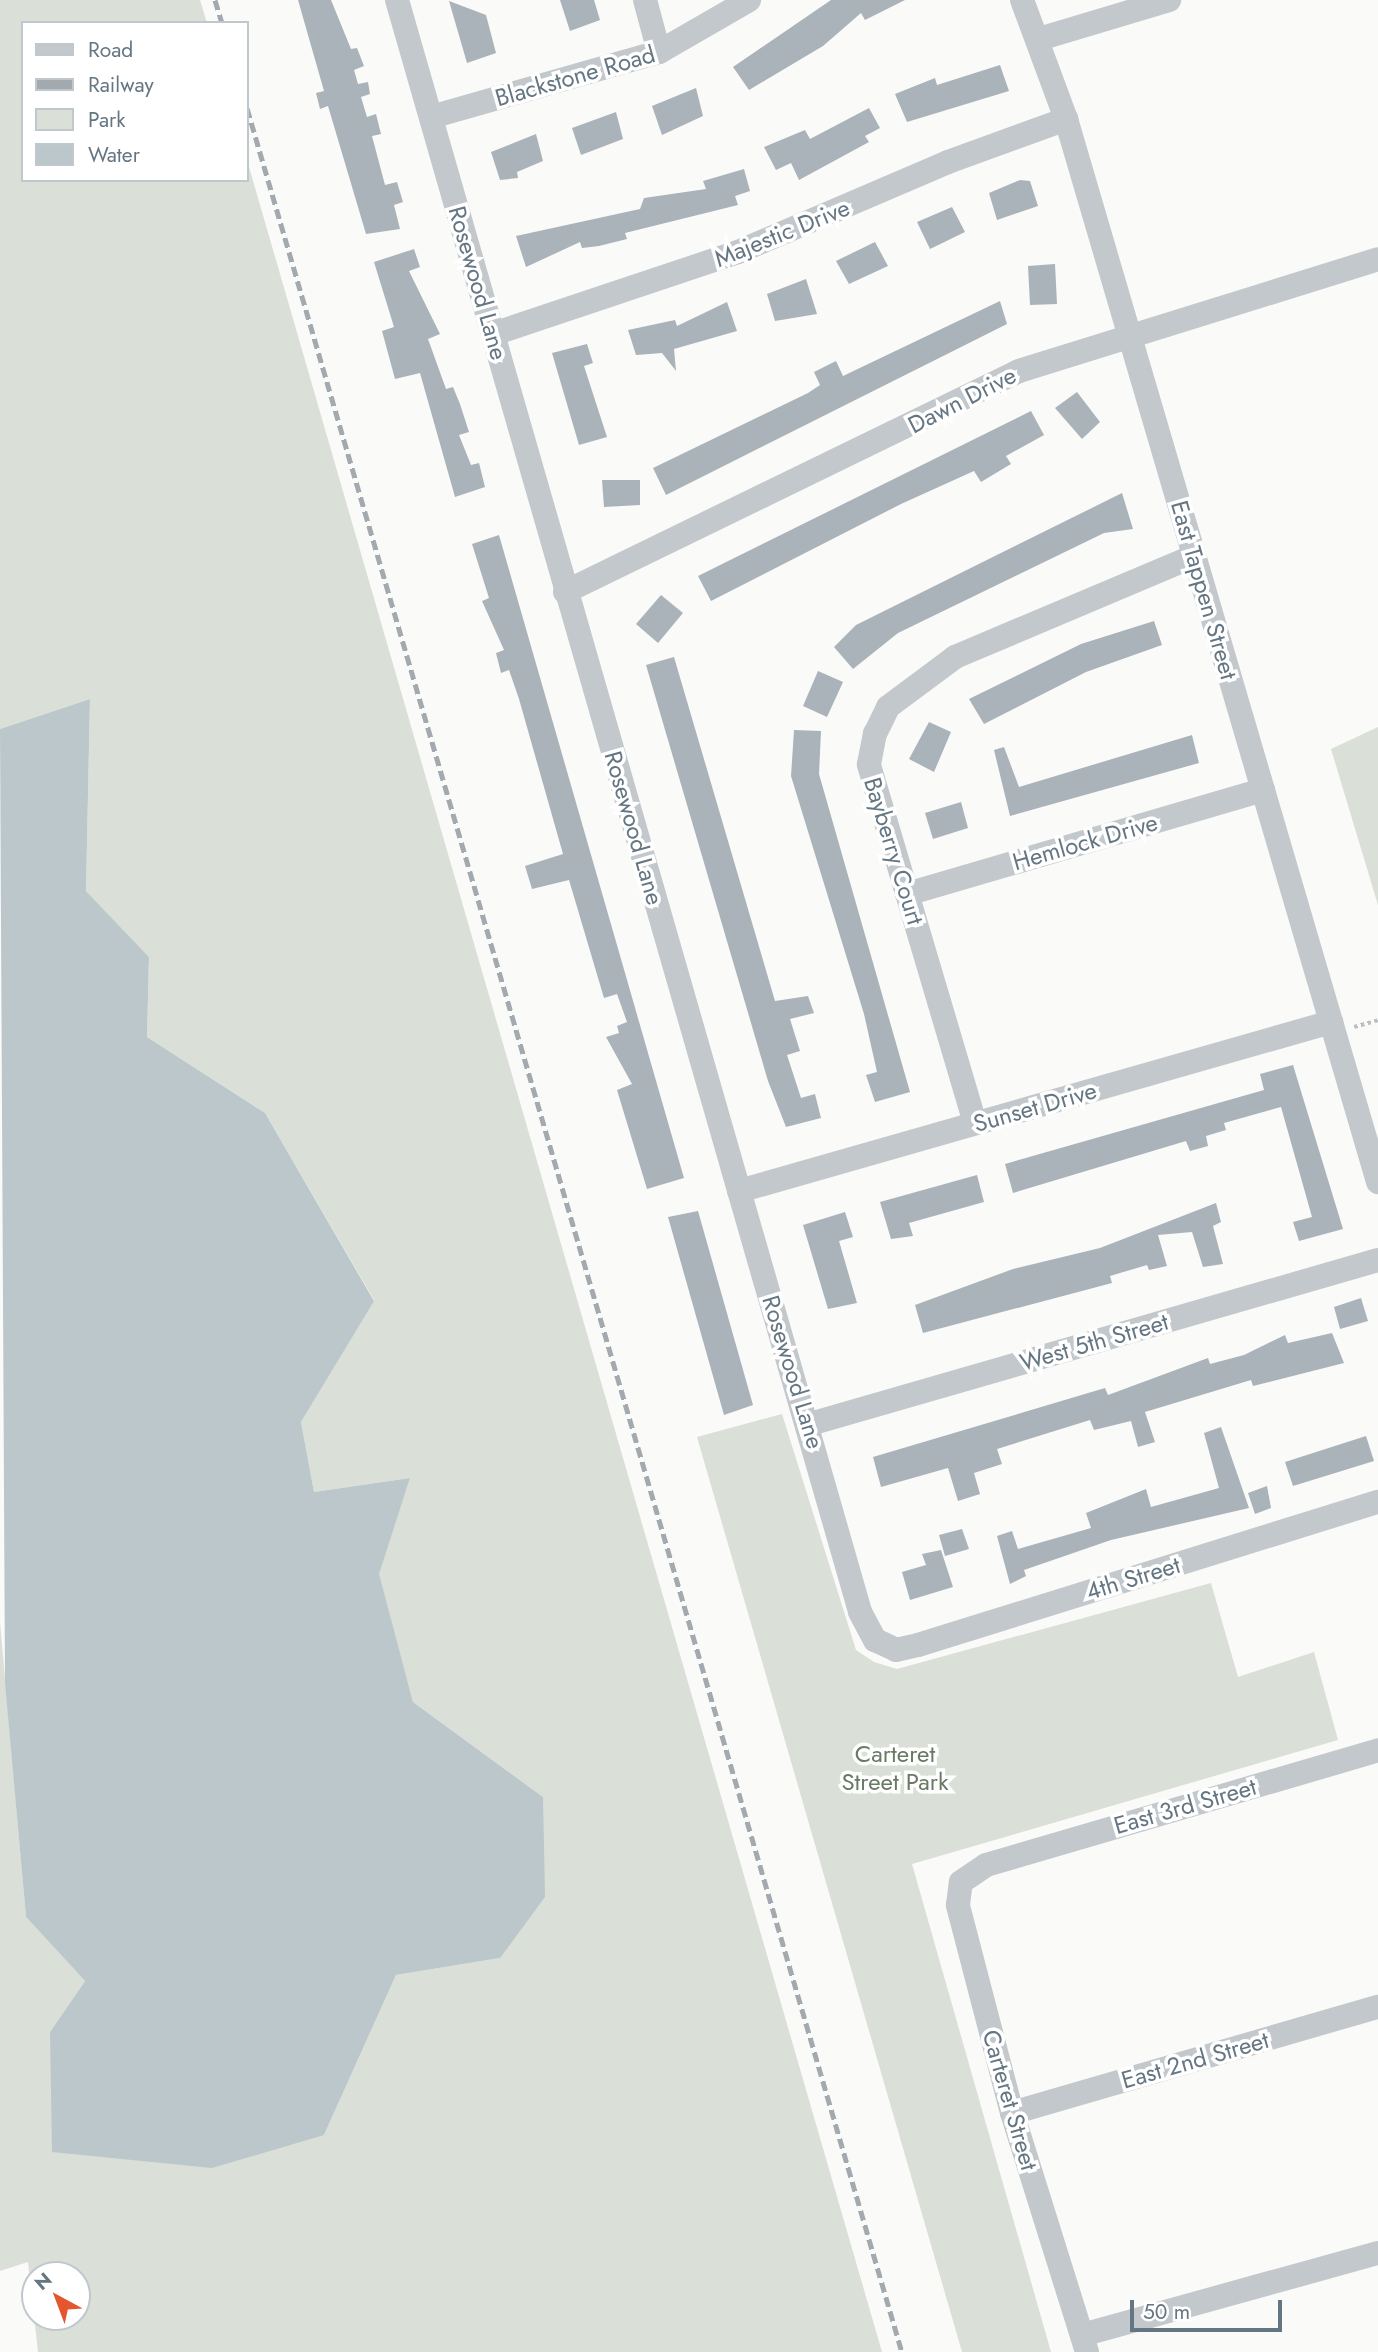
<!DOCTYPE html>
<html>
<head>
<meta charset="utf-8">
<style>
	body { margin:0 }
	#map { position:relative; width:1378px; height:2352px; overflow:hidden; background:#fafaf8; font-family:Jost,sans-serif }
	div>[style] { position:absolute }
	[style*='--x'] { left:calc(var(--x)*1px); top:calc(var(--y)*1px); width:calc(var(--w)*1px); rotate:calc(var(--a)*1deg) }
	.green>* { inset:0; background:#dadfd7 }
	.water>* { inset:0; background:#bbc7cb }
	.building>* { inset:0; background:#aab3b9 }
	.path>* { height:3.5px; margin-top:-1.75px; transform-origin:0; background:repeating-linear-gradient(90deg,#bbbfc2 0 3.5px,transparent 0 7px) }
	.minor>* { height:24px; margin:-12px; padding:0 12px; transform-origin:12px; border-radius:12px; background:#c3c8cc }
	.rail>* { height:5px; margin-top:-2.5px; transform-origin:0; background:repeating-linear-gradient(90deg,#a2aab0 0 10px,transparent 0 15px) }
	span { translate:-50% -50%; white-space:nowrap; text-align:center; line-height:1.15; -webkit-text-stroke:7px #fff; paint-order:stroke }
	.street-label { font-size:24px; color:#657683 }
	.park-label { font-size:24px; color:#687a64 }
	.legend { position:absolute; left:21px; top:21px; width:228px; height:161px; box-sizing:border-box; background:#fff; border:2px solid #c1c8cd; margin:0; padding:9px 12px; list-style:none; font-size:21px; color:#657683 }
	.legend li { display:flex; align-items:center; gap:14px; height:35px }
	.legend b { width:35px; border:2px solid #c1c8cd }
	.north { position:absolute; left:21px; top:2261px; width:70px; height:70px; box-sizing:border-box; background:#fff; border:2px solid #c1c8cd; border-radius:50%; rotate:319deg; font-size:19px; font-weight:700; line-height:28px; text-align:center; color:#657683 }
	.north::after { content:''; display:block; margin:auto; width:24px; height:32px; background:#e4572e; clip-path:polygon(50% 0,100% 100%,50% 72%,0 100%) }
	.scale { position:absolute; left:1130px; top:2300px; width:152px; height:32px; box-sizing:border-box; border:4px solid #657683; border-top:0; padding-left:9px; font-size:21px; line-height:24px; white-space:nowrap; color:#657683; -webkit-text-stroke:5px #fff; paint-order:stroke }
</style>
</head>
<body>
<div id="map">
	<div class="green">
		<div style="clip-path:polygon(evenodd,0 0,200px 0,207px 23px,23px 23px,23px 180px,247px 180px,247px 160px,882px 2352px,38px 2352px,28px 2262px,0 2271px,0 1622px,26px 1917px,85px 1981px,50px 2032px,324px 2135px,396px 1975px,500px 1958px,543px 1797px,413px 1702px,378px 1574px,410px 1478px,314px 1492px,301px 1422px,374px 1300px,265px 1113px,147px 1037px,149px 957px,86px 891px,90px 699px,0 729px,0 0,35px 2275px,77px 2275px,77px 2317px,35px 2317px,35px 2275px)"></div>
		<div style="clip-path:polygon(1378px 727px,1378px 905px,1331px 749px)"></div>
		<div style="clip-path:polygon(782px 1414px,856px 1650px,874px 1662px,897px 1669px,1211px 1583px,1238px 1677px,1314px 1652px,1338px 1740px,912px 1864px,1051px 2352px,962px 2352px,697px 1437px)"></div>
	</div>
	<div class="water">
		<div style="clip-path:polygon(90px 699px,86px 891px,149px 957px,147px 1037px,265px 1113px,374px 1301px,301px 1422px,314px 1492px,410px 1478px,379px 1574px,413px 1702px,543px 1797px,545px 1897px,500px 1958px,396px 1975px,324px 2135px,212px 2168px,52px 2152px,50px 2032px,85px 1981px,26px 1917px,5px 1683px,0 729px)"></div>
	</div>
	<div class="building">
		<div style="clip-path:polygon(298px 0,331px 0,351px 49px,357px 48px,364px 66px,354px 70px,358px 84px,368px 82px,370px 94px,361px 97px,367px 117px,376px 114px,381px 134px,372px 136px,385px 185px,397px 182px,403px 202px,394px 205px,400px 229px,366px 234px,328px 106px,320px 109px,316px 93px,324px 91px)"></div>
		<div style="clip-path:polygon(560px 0,594px 0,600px 20px,570px 31px)"></div>
		<div style="clip-path:polygon(831px 0,905px 0,865px 20px,861px 13px,823px 46px,749px 90px,733px 67px)"></div>
		<div style="clip-path:polygon(449px 1px,486px 15px,496px 53px,467px 63px)"></div>
		<div style="clip-path:polygon(1000px 65px,1009px 91px,907px 122px,895px 94px,935px 78px,937px 85px)"></div>
		<div style="clip-path:polygon(696px 88px,703px 116px,662px 135px,652px 106px)"></div>
		<div style="clip-path:polygon(869px 108px,880px 128px,865px 136px,869px 142px,799px 180px,791px 163px,776px 170px,764px 147px,805px 130px,810px 139px)"></div>
		<div style="clip-path:polygon(616px 112px,623px 139px,581px 155px,572px 128px)"></div>
		<div style="clip-path:polygon(536px 134px,543px 161px,517px 172px,518px 178px,500px 180px,491px 152px)"></div>
		<div style="clip-path:polygon(744px 169px,750px 191px,735px 196px,738px 205px,625px 233px,627px 239px,599px 246px,582px 248px,580px 242px,526px 267px,516px 236px,640px 209px,644px 198px,706px 189px,703px 181px)"></div>
		<div style="clip-path:polygon(1020px 180px,1030px 181px,1038px 206px,997px 220px,989px 193px)"></div>
		<div style="clip-path:polygon(952px 207px,965px 232px,930px 249px,917px 222px)"></div>
		<div style="clip-path:polygon(875px 242px,888px 266px,849px 284px,836px 261px)"></div>
		<div style="clip-path:polygon(414px 249px,420px 267px,409px 271px,440px 334px,428px 339px,446px 389px,453px 387px,460px 404px,469px 432px,459px 435px,471px 465px,479px 463px,485px 487px,455px 497px,420px 373px,395px 379px,382px 331px,394px 327px,374px 262px)"></div>
		<div style="clip-path:polygon(1055px 264px,1057px 304px,1030px 305px,1028px 266px)"></div>
		<div style="clip-path:polygon(806px 279px,817px 314px,775px 321px,767px 294px)"></div>
		<div style="clip-path:polygon(1000px 301px,1007px 324px,666px 495px,653px 468px,808px 393px,820px 385px,814px 372px,836px 361px,843px 376px)"></div>
		<div style="clip-path:polygon(727px 302px,737px 331px,674px 349px,676px 371px,662px 353px,636px 355px,628px 330px,675px 320px,677px 326px)"></div>
		<div style="clip-path:polygon(587px 344px,593px 363px,584px 366px,607px 437px,579px 445px,552px 353px)"></div>
		<div style="clip-path:polygon(1077px 392px,1100px 422px,1082px 439px,1055px 408px)"></div>
		<div style="clip-path:polygon(1031px 411px,1044px 435px,1006px 456px,1011px 464px,981px 482px,974px 471px,901px 504px,711px 601px,698px 576px)"></div>
		<div style="clip-path:polygon(602px 480px,640px 480px,640px 505px,604px 507px)"></div>
		<div style="clip-path:polygon(1122px 493px,1133px 529px,1104px 533px,898px 633px,853px 669px,834px 647px,856px 625px)"></div>
		<div style="clip-path:polygon(499px 535px,684px 1178px,647px 1189px,617px 1090px,632px 1084px,606px 1037px,619px 1033px,617px 1026px,627px 1022px,617px 994px,604px 998px,569px 880px,532px 889px,525px 866px,563px 854px,519px 699px,509px 670px,501px 673px,496px 653px,504px 650px,482px 601px,489px 598px,472px 544px)"></div>
		<div style="clip-path:polygon(661px 595px,683px 613px,658px 643px,636px 624px)"></div>
		<div style="clip-path:polygon(1154px 621px,1162px 645px,1086px 672px,984px 724px,969px 699px,1081px 644px)"></div>
		<div style="clip-path:polygon(674px 657px,775px 1001px,808px 996px,814px 1013px,790px 1019px,800px 1051px,787px 1055px,801px 1098px,815px 1094px,821px 1118px,786px 1127px,768px 1081px,646px 665px)"></div>
		<div style="clip-path:polygon(818px 671px,843px 682px,827px 717px,803px 706px)"></div>
		<div style="clip-path:polygon(929px 722px,951px 732px,934px 772px,909px 759px)"></div>
		<div style="clip-path:polygon(794px 730px,821px 731px,819px 774px,910px 1092px,875px 1102px,866px 1075px,877px 1072px,864px 1014px,791px 776px)"></div>
		<div style="clip-path:polygon(1192px 735px,1199px 763px,1010px 816px,994px 750px,1004px 747px,1019px 787px)"></div>
		<div style="clip-path:polygon(961px 802px,968px 828px,933px 839px,925px 813px)"></div>
		<div style="clip-path:polygon(1293px 1065px,1343px 1229px,1299px 1241px,1293px 1222px,1312px 1217px,1281px 1107px,1224px 1123px,1226px 1130px,1206px 1136px,1208px 1146px,1190px 1151px,1186px 1141px,1013px 1193px,1005px 1164px,1264px 1090px,1260px 1074px)"></div>
		<div style="clip-path:polygon(977px 1175px,984px 1202px,909px 1223px,913px 1236px,891px 1239px,880px 1202px)"></div>
		<div style="clip-path:polygon(1216px 1203px,1221px 1222px,1213px 1226px,1223px 1264px,1203px 1267px,1192px 1232px,1158px 1235px,1167px 1266px,1149px 1270px,1147px 1265px,1110px 1276px,1112px 1283px,923px 1333px,915px 1305px,1013px 1269px,1100px 1248px)"></div>
		<div style="clip-path:polygon(698px 1211px,753px 1405px,724px 1415px,668px 1217px)"></div>
		<div style="clip-path:polygon(845px 1212px,853px 1237px,839px 1241px,857px 1303px,828px 1309px,803px 1225px)"></div>
		<div style="clip-path:polygon(1361px 1298px,1368px 1321px,1340px 1329px,1334px 1307px)"></div>
		<div style="clip-path:polygon(1332px 1333px,1344px 1363px,1253px 1386px,1251px 1380px,1145px 1412px,1155px 1442px,1138px 1447px,1131px 1421px,1094px 1430px,1090px 1420px,997px 1449px,1002px 1464px,974px 1473px,980px 1494px,958px 1501px,948px 1468px,881px 1487px,873px 1457px,1105px 1388px,1108px 1395px,1208px 1358px,1210px 1364px,1244px 1355px,1285px 1335px,1288px 1343px)"></div>
		<div style="clip-path:polygon(1221px 1427px,1249px 1508px,1111px 1540px,1024px 1570px,1026px 1576px,1010px 1584px,997px 1536px,1012px 1531px,1018px 1549px,1091px 1528px,1086px 1513px,1146px 1489px,1151px 1507px,1219px 1488px,1204px 1433px)"></div>
		<div style="clip-path:polygon(1366px 1436px,1374px 1461px,1293px 1486px,1285px 1462px)"></div>
		<div style="clip-path:polygon(1267px 1486px,1271px 1508px,1255px 1514px,1248px 1493px)"></div>
		<div style="clip-path:polygon(962px 1529px,969px 1549px,945px 1556px,939px 1535px)"></div>
		<div style="clip-path:polygon(941px 1550px,953px 1587px,910px 1600px,902px 1572px,926px 1565px,922px 1554px)"></div>
	</div>
	<div class="path">
		<div style="--x:1354;--y:1027;--w:25;--a:-16"></div>
	</div>
	<div class="minor">
		<div style="--x:397;--y:0;--w:1677;--a:73.97"></div>
		<div style="--x:860;--y:1612;--w:32;--a:62"></div>
		<div style="--x:875;--y:1640;--w:23;--a:25"></div>
		<div style="--x:896;--y:1650;--w:23;--a:-13"></div>
		<div style="--x:918;--y:1645;--w:482;--a:-17.3"></div>
		<div style="--x:645;--y:0;--w:54;--a:74.9"></div>
		<div style="--x:1022;--y:0;--w:127;--a:69.7"></div>
		<div style="--x:1066;--y:119;--w:1108;--a:73.64"></div>
		<div style="--x:1039;--y:39;--w:136;--a:-16.7"></div>
		<div style="--x:431;--y:117;--w:237;--a:-15.9"></div>
		<div style="--x:659;--y:52;--w:104;--a:-30"></div>
		<div style="--x:493;--y:334;--w:258;--a:-18.5"></div>
		<div style="--x:738;--y:252;--w:228;--a:-23.2"></div>
		<div style="--x:948;--y:162;--w:126;--a:-20"></div>
		<div style="--x:565;--y:592;--w:505;--a:-25.96"></div>
		<div style="--x:1019;--y:371;--w:376;--a:-17.3"></div>
		<div style="--x:907;--y:894;--w:371;--a:-16.3"></div>
		<div style="--x:975;--y:1123;--w:374;--a:-106.5"></div>
		<div style="--x:869;--y:764;--w:31;--a:-79"></div>
		<div style="--x:875;--y:734;--w:30;--a:-64"></div>
		<div style="--x:888;--y:707;--w:84;--a:-36.7"></div>
		<div style="--x:955;--y:657;--w:259;--a:-22.9"></div>
		<div style="--x:739;--y:1191;--w:616;--a:-15.93"></div>
		<div style="--x:810;--y:1424;--w:591;--a:-16.11"></div>
		<div style="--x:1012;--y:2113;--w:381;--a:-16.2"></div>
		<div style="--x:1082;--y:2335;--w:307;--a:-15.5"></div>
		<div style="--x:1087;--y:2352;--w:250;--a:-107.4"></div>
		<div style="--x:1012;--y:2113;--w:215;--a:-104.6"></div>
		<div style="--x:958;--y:1905;--w:23;--a:-83"></div>
		<div style="--x:961;--y:1882;--w:30;--a:-34"></div>
		<div style="--x:986;--y:1865;--w:409;--a:-16.3"></div>
	</div>
	<div class="rail">
		<div style="--x:215;--y:0;--w:24;--a:73"></div>
		<div style="--x:247;--y:108;--w:2338;--a:73.73"></div>
	</div>
	<div class="street-label">
		<span style="left:575px;top:76px;rotate:-16deg">Blackstone Road</span>
		<span style="left:782px;top:233px;rotate:-22deg">Majestic Drive</span>
		<span style="left:478px;top:283px;rotate:74deg">Rosewood Lane</span>
		<span style="left:962px;top:400px;rotate:-27deg">Dawn Drive</span>
		<span style="left:1204px;top:590px;rotate:74deg">East Tappen Street</span>
		<span style="left:634px;top:828px;rotate:74deg">Rosewood Lane</span>
		<span style="left:1085px;top:842px;rotate:-16deg">Hemlock Drive</span>
		<span style="left:894px;top:851px;rotate:73deg">Bayberry Court</span>
		<span style="left:1035px;top:1107px;rotate:-16deg">Sunset Drive</span>
		<span style="left:1094px;top:1342px;rotate:-16deg">West 5th Street</span>
		<span style="left:793px;top:1372px;rotate:73deg">Rosewood Lane</span>
		<span style="left:1133px;top:1578px;rotate:-17deg">4th Street</span>
		<span style="left:1185px;top:1806px;rotate:-16deg">East 3rd Street</span>
		<span style="left:1195px;top:2060px;rotate:-16deg">East 2nd Street</span>
		<span style="left:1010px;top:2100px;rotate:74deg">Carteret Street</span>
	</div>
	<div class="park-label">
		<span style="left:895px;top:1768px">Carteret<br>Street Park</span>
	</div>
	<ul class="legend">
	<li><b style="height:9px;background:#c3c8cc"></b>Road</li>
	<li><b style="height:9px;background:#a2aab0"></b>Railway</li>
	<li><b style="height:19px;background:#dadfd7"></b>Park</li>
	<li><b style="height:19px;background:#bbc7cb"></b>Water</li>
	</ul>
	<div class="north">N</div>
	<div class="scale">50 m</div>
</div>
</body>
</html>
